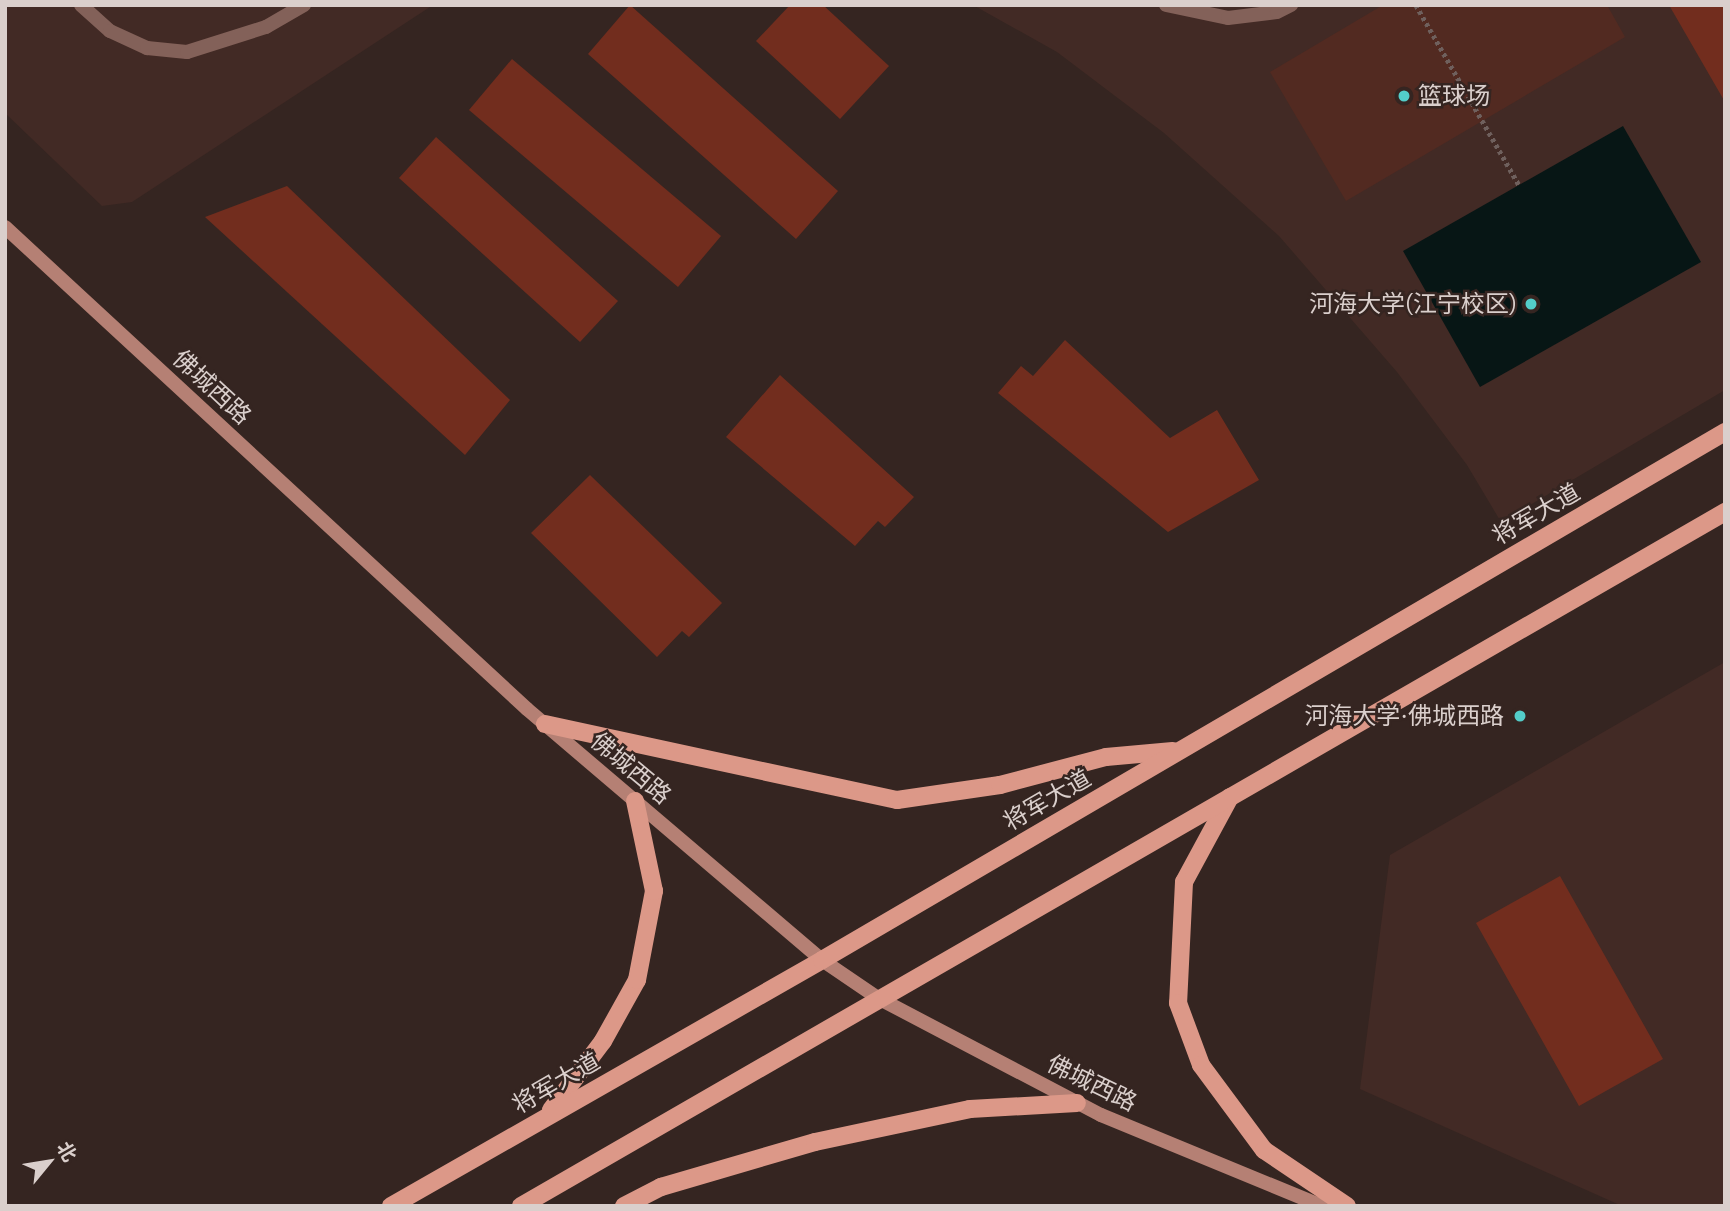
<!DOCTYPE html>
<html>
<head>
<meta charset="utf-8">
<style>
	body { margin:0 }
	#map { position:relative; width:1730px; height:1211px; overflow:hidden; background:#352521; font-family:"IBM Plex Sans","Noto Sans SC",sans-serif }
	div>[style] { position:absolute }
	[style*='--x'] { left:calc(var(--x)*1px); top:calc(var(--y)*1px); width:calc(var(--w)*1px); rotate:calc(var(--a)*1deg) }
	.built>* { inset:0; background:#422a25 }
	.green>* { inset:0; background:#522a21 }
	.water>* { inset:0; background:#071615 }
	.building>* { inset:0; background:#722d1e }
	.path>* { height:4.5px; margin-top:-2.25px; transform-origin:0; background:repeating-linear-gradient(90deg,#6f605d 0 3.5px,transparent 0 7px) }
	.minor>* { height:14px; margin:-7px; padding:0 7px; transform-origin:7px; border-radius:7px; background:#836159 }
	.secondary>* { height:14px; margin:-7px; padding:0 7px; transform-origin:7px; border-radius:7px; background:#b58074 }
	.primary>* { height:18px; margin:-9px; padding:0 9px; transform-origin:9px; border-radius:9px; background:#dc9888 }
	.dots>* { width:19px; height:19px; translate:-50% -50%; box-sizing:border-box; border:4px solid #352521; border-radius:50% }
	span { translate:-50% -50%; white-space:nowrap; text-align:center; line-height:1.15; -webkit-text-stroke:5px #352521; paint-order:stroke }
	.poi-label { font-size:24px; color:#dacfcc }
	.left { translate:0 -50%; text-align:left }
	.right { translate:-100% -50%; text-align:right }
	.street-label { font-size:24px; color:#dacfcc }
	.frame { position:absolute; inset:0; border:7px solid #dacfcc; pointer-events:none }
	.north { position:absolute; left:14px; top:1127px; width:70px; height:70px; -webkit-text-stroke:5px #352521; paint-order:stroke; rotate:60deg; font-size:19px; font-weight:700; line-height:28px; text-align:center; color:#dacfcc }
	.north::after { content:''; display:block; margin:auto; width:24px; height:32px; background:#dacfcc; clip-path:polygon(50% 0,100% 100%,50% 72%,0 100%) }
</style>
</head>
<body>
<div id="map">
	<div class="built">
		<div style="clip-path:polygon(5px 5px,433px 5px,132px 202px,102px 206px,5px 113px)"></div>
		<div style="clip-path:polygon(973px 5px,1725px 5px,1725px 390px,1501px 522px,1467px 465px,1397px 372px,1279px 236px,1164px 133px,1057px 52px)"></div>
		<div style="clip-path:polygon(1725px 662px,1725px 1206px,1622px 1206px,1360px 1089px,1390px 855px)"></div>
	</div>
	<div class="green">
		<div style="clip-path:polygon(1383px 5px,1607px 5px,1625px 37px,1346px 201px,1270px 72px)"></div>
	</div>
	<div class="water">
		<div style="clip-path:polygon(1623px 126px,1701px 262px,1480px 387px,1403px 251px)"></div>
	</div>
	<div class="building">
		<div style="clip-path:polygon(630px 5px,838px 191px,796px 239px,588px 54px)"></div>
		<div style="clip-path:polygon(790px 5px,823px 5px,889px 66px,840px 119px,756px 41px)"></div>
		<div style="clip-path:polygon(1669px 5px,1725px 5px,1725px 102px)"></div>
		<div style="clip-path:polygon(512px 59px,721px 236px,678px 287px,469px 110px)"></div>
		<div style="clip-path:polygon(436px 137px,618px 301px,580px 342px,399px 178px)"></div>
		<div style="clip-path:polygon(287px 186px,510px 400px,465px 455px,205px 217px)"></div>
		<div style="clip-path:polygon(1065px 340px,1170px 438px,1217px 410px,1259px 480px,1168px 532px,998px 393px,1021px 366px,1033px 376px)"></div>
		<div style="clip-path:polygon(780px 375px,914px 497px,885px 527px,878px 521px,855px 546px,726px 437px)"></div>
		<div style="clip-path:polygon(590px 475px,722px 603px,689px 637px,682px 631px,657px 657px,531px 533px)"></div>
		<div style="clip-path:polygon(1560px 876px,1663px 1059px,1579px 1106px,1476px 923px)"></div>
	</div>
	<div class="path">
		<div style="--x:1416;--y:5;--w:207;--a:60.2"></div>
	</div>
	<div class="minor">
		<div style="--x:81;--y:5;--w:39;--a:42"></div>
		<div style="--x:110;--y:31;--w:41;--a:24.7"></div>
		<div style="--x:147;--y:48;--w:40;--a:5.7"></div>
		<div style="--x:187;--y:52;--w:83;--a:-17.6"></div>
		<div style="--x:266;--y:27;--w:44;--a:-30.1"></div>
		<div style="--x:1166;--y:5;--w:63;--a:11.8"></div>
		<div style="--x:1228;--y:18;--w:49;--a:-7"></div>
		<div style="--x:1277;--y:12;--w:16;--a:-27"></div>
	</div>
	<div class="secondary">
		<div style="--x:5;--y:227;--w:710;--a:42.72"></div>
		<div style="--x:527;--y:709;--w:387;--a:40.4"></div>
		<div style="--x:822;--y:960;--w:68;--a:34.2"></div>
		<div style="--x:878;--y:998;--w:252;--a:27.7"></div>
		<div style="--x:1101;--y:1115;--w:239;--a:22.4"></div>
	</div>
	<div class="primary">
		<div style="--x:545;--y:724;--w:360;--a:12.2"></div>
		<div style="--x:897;--y:800;--w:104;--a:-8.3"></div>
		<div style="--x:1000;--y:785;--w:110;--a:-14.8"></div>
		<div style="--x:1106;--y:757;--w:67;--a:-5.1"></div>
		<div style="--x:1230;--y:797;--w:97;--a:118.4"></div>
		<div style="--x:1184;--y:882;--w:121;--a:92.8"></div>
		<div style="--x:1178;--y:1003;--w:66;--a:69.6"></div>
		<div style="--x:1201;--y:1065;--w:106;--a:53.5"></div>
		<div style="--x:1264;--y:1150;--w:100;--a:34"></div>
		<div style="--x:551;--y:1110;--w:86;--a:-53"></div>
		<div style="--x:603;--y:1041;--w:70;--a:-60.9"></div>
		<div style="--x:637;--y:980;--w:91;--a:-79.2"></div>
		<div style="--x:654;--y:891;--w:92;--a:-101.9"></div>
		<div style="--x:391;--y:1206;--w:496;--a:-29.7"></div>
		<div style="--x:822;--y:960;--w:1046;--a:-30.32"></div>
		<div style="--x:521;--y:1206;--w:1390;--a:-29.96"></div>
		<div style="--x:624;--y:1206;--w:42;--a:-27.2"></div>
		<div style="--x:661;--y:1187;--w:160;--a:-16.3"></div>
		<div style="--x:815;--y:1142;--w:158;--a:-12"></div>
		<div style="--x:970;--y:1109;--w:107;--a:-3.2"></div>
	</div>
	<div class="dots">
		<div style="left:1404px;top:96px;background:#53cdc9"></div>
		<div style="left:1531px;top:304px;background:#53cdc9"></div>
		<div style="left:1520px;top:716px;background:#53cdc9"></div>
	</div>
	<div class="poi-label">
		<span class="left" style="left:1418px;top:96px">篮球场</span>
		<span class="right" style="left:1517px;top:304px">河海大学(江宁校区)</span>
		<span class="right" style="left:1504px;top:716px">河海大学·佛城西路</span>
	</div>
	<div class="street-label">
		<span style="left:212px;top:387px;rotate:43deg">佛城西路</span>
		<span style="left:1536px;top:514px;rotate:-30deg">将军大道</span>
		<span style="left:631px;top:768px;rotate:40deg">佛城西路</span>
		<span style="left:1047px;top:800px;rotate:-30deg">将军大道</span>
		<span style="left:556px;top:1083px;rotate:-30deg">将军大道</span>
		<span style="left:1092px;top:1083px;rotate:26deg">佛城西路</span>
	</div>
	<div class="frame"></div>
	<div class="north">北</div>
</div>
</body>
</html>
